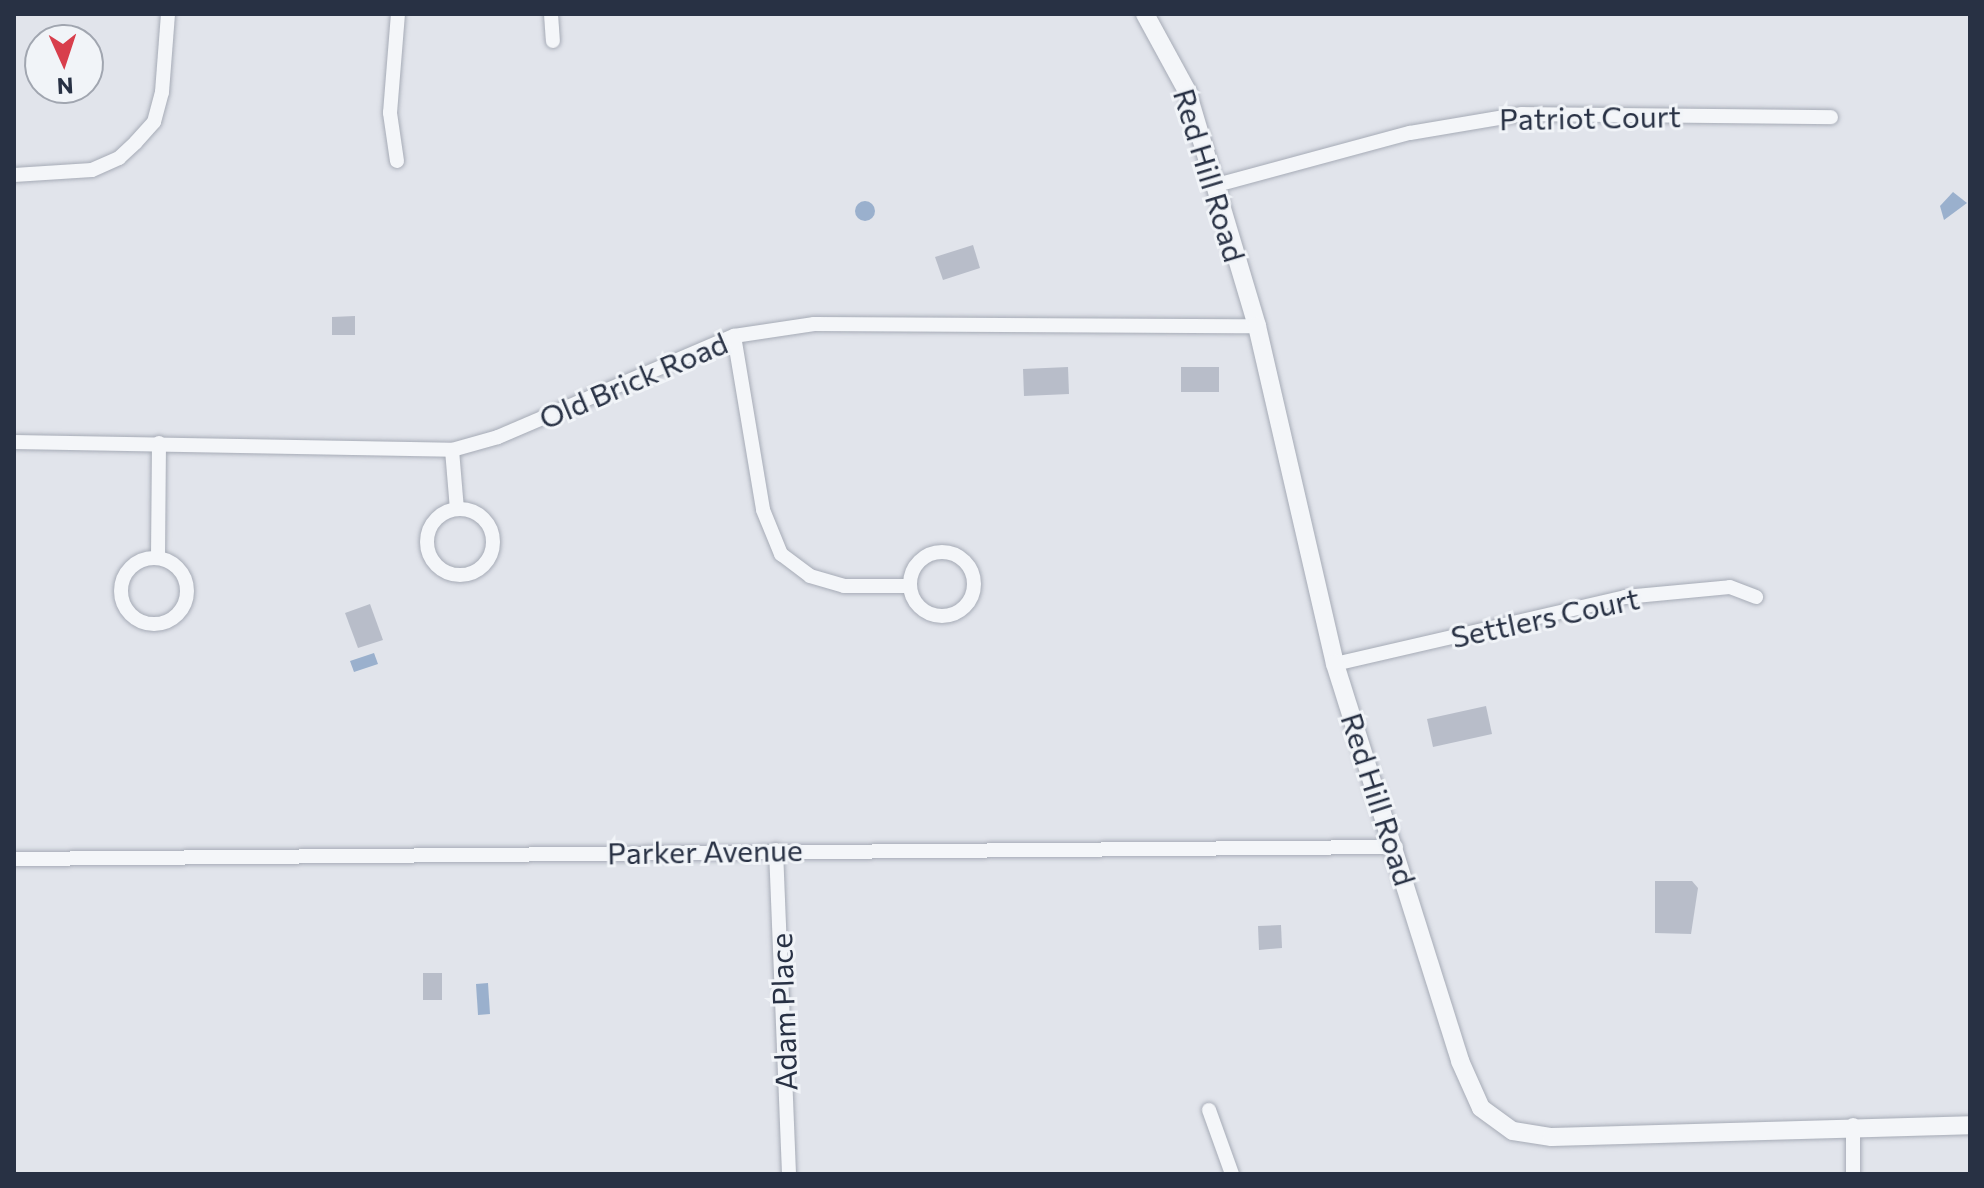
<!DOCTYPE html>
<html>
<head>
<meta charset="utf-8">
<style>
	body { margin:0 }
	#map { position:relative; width:1984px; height:1188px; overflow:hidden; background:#e1e4eb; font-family:Commissioner,sans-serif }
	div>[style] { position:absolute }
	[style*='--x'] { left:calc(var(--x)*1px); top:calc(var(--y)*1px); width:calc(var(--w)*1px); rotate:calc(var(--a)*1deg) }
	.water>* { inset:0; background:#9ab0cd }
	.round { border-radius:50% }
	.building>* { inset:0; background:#b8bdc9 }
	.roads { filter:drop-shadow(0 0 2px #a6abb6) drop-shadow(0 0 2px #a6abb6) }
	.minor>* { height:14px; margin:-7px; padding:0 7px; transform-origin:7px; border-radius:7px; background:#f4f6f9 }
	.minor>.ring { margin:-7px; padding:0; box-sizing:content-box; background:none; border:14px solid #f4f6f9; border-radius:50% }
	.tertiary>* { height:18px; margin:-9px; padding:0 9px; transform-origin:9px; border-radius:9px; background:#f4f6f9 }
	span { translate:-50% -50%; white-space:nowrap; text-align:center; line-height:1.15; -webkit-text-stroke:6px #f1f4f8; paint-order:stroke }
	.street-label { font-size:30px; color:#283144 }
	.frame { position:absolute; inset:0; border:16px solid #283144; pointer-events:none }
	.north { position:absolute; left:24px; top:24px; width:80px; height:80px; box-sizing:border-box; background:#f1f4f8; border:2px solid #a1a6b0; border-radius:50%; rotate:177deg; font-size:22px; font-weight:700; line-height:32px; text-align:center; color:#283144 }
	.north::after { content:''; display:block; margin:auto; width:28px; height:36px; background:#d83e4c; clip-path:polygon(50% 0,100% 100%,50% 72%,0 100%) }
</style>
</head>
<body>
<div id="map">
	<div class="water">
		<div style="clip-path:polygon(1953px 192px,1967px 203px,1944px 220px,1940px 206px)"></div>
		<div class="round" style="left:855px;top:201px;width:20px;height:20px"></div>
		<div style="clip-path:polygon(374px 653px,378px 664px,354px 672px,350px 661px)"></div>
		<div style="clip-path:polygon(488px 983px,490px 1014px,478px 1015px,476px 984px)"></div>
	</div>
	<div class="building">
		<div style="clip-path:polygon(973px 245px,980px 268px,943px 280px,935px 257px)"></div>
		<div style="clip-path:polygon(355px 316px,355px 335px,332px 335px,332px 317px)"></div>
		<div style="clip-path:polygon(1068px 367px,1069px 394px,1024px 396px,1023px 369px)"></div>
		<div style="clip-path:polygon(1181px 367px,1219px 367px,1219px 392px,1181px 392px)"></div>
		<div style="clip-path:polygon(370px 604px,383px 640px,358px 648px,345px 613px)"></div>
		<div style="clip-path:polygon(1486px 706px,1492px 734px,1433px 747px,1427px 719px)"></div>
		<div style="clip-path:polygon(1655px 881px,1692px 881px,1698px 888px,1691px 934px,1655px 933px)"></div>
		<div style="clip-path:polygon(1281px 925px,1282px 948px,1259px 950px,1258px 926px)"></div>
		<div style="clip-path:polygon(423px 973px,442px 973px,442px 1000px,423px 1000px)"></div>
	</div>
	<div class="roads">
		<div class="minor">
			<div style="--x:551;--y:14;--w:27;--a:86"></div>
			<div style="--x:397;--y:161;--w:49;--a:-98.3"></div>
			<div style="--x:390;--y:113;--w:99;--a:-85.4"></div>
			<div style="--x:14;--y:175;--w:78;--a:-3.7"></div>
			<div style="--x:92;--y:170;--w:30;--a:-24"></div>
			<div style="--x:119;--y:158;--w:23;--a:-43"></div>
			<div style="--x:136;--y:142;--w:27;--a:-48"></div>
			<div style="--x:154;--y:122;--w:31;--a:-75"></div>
			<div style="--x:162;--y:92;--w:78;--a:-85.6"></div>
			<div style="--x:1213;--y:186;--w:204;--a:-15.1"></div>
			<div style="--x:1410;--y:133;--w:114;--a:-9.6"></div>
			<div style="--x:1522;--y:114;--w:309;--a:0.6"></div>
			<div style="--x:734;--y:336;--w:176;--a:80.5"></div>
			<div style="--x:763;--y:510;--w:48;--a:67.8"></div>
			<div style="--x:781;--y:554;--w:36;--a:37"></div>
			<div style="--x:810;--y:576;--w:35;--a:16"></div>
			<div style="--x:844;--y:586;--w:65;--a:0"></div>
			<div style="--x:14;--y:442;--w:438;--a:1"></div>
			<div style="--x:452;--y:450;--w:48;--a:-15.8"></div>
			<div style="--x:498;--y:437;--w:257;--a:-23.2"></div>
			<div style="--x:734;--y:336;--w:81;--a:-8.5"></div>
			<div style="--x:814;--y:324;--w:443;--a:0.3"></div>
			<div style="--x:452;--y:450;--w:59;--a:85.2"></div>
			<div class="ring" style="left:427px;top:509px;width:52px;height:52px"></div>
			<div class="ring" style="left:910px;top:552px;width:50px;height:50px"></div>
			<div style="--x:158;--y:557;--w:114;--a:-89.5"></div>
			<div class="ring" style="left:121px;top:558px;width:52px;height:52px"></div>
			<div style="--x:1335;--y:664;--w:298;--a:-13"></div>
			<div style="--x:1625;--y:597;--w:105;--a:-5.4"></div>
			<div style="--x:1730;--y:587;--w:28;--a:21"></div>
			<div style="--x:776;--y:850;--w:324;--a:87.7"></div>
			<div style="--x:14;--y:859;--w:1382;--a:-0.5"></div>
			<div style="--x:1209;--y:1110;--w:68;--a:70.2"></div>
			<div style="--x:1853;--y:1174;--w:49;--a:-90"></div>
		</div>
		<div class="tertiary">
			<div style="--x:1145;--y:14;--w:88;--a:61.4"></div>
			<div style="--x:1187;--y:91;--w:245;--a:73.4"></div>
			<div style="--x:1257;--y:326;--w:347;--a:77"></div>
			<div style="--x:1335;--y:664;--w:416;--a:72.5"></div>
			<div style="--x:1460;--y:1061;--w:51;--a:65.9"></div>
			<div style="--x:1481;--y:1108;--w:39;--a:36"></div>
			<div style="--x:1513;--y:1131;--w:39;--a:9"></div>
			<div style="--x:1552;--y:1137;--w:418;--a:-1.6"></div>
		</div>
	</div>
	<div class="street-label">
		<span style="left:1590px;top:117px;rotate:-1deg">Patriot Court</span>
		<span style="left:1210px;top:175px;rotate:73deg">Red Hill Road</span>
		<span style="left:633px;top:380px;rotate:-23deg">Old Brick Road</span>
		<span style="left:1545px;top:617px;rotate:-12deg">Settlers Court</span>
		<span style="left:1379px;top:799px;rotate:72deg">Red Hill Road</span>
		<span style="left:705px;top:851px;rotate:-1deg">Parker Avenue</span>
		<span style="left:783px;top:1012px;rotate:-92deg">Adam Place</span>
	</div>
	<div class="frame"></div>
	<div class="north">N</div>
</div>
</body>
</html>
